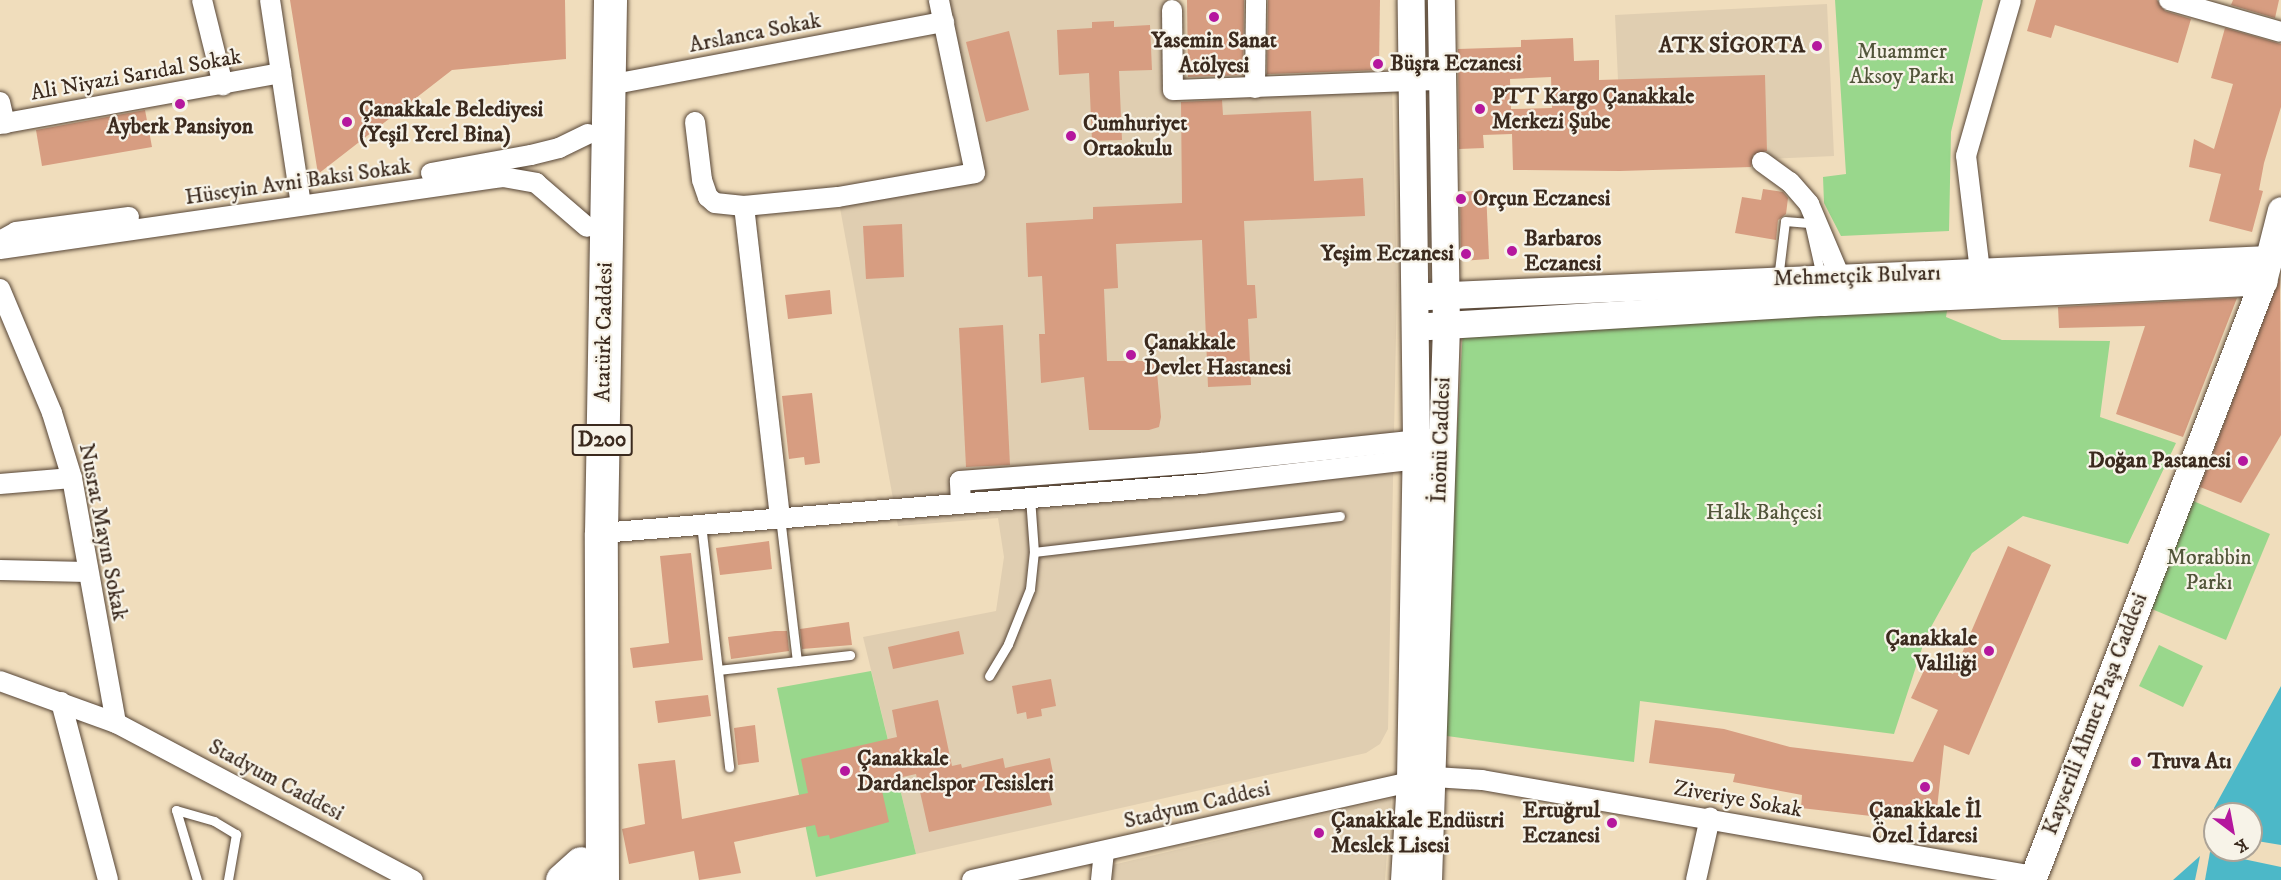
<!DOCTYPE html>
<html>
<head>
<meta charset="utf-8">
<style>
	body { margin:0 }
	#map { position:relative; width:2281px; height:880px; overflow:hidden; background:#f0ddbc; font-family:"IM FELL DW Pica",serif }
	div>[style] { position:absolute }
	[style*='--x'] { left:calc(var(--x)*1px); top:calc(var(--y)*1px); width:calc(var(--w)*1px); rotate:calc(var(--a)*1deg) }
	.built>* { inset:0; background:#e0ceb1 }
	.green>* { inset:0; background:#99d78c }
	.water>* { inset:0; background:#4cb8c8 }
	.building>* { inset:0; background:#d79d81 }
	.roads { filter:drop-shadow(0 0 2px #564536) drop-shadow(0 0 2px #564536) }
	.lane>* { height:9px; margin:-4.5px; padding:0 4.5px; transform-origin:4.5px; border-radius:4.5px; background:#fff }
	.street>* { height:20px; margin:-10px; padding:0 10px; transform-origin:10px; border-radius:10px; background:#fff }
	.secondary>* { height:27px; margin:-13.5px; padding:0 13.5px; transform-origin:13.5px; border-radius:13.5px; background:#fff }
	.highway>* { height:33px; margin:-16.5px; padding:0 16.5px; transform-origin:16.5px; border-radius:16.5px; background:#fff }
	.dots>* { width:16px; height:16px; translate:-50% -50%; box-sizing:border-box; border:3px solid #f7f3e8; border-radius:50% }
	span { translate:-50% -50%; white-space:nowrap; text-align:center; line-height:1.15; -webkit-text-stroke:4.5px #f7f3e8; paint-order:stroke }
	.shield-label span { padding:2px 4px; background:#f7f3e8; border:2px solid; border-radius:4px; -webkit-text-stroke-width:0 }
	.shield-label { font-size:21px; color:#3b2a1e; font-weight:700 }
	.street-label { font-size:22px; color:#3b2a1e }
	.poi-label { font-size:22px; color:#3b2a1e; font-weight:700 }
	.right { translate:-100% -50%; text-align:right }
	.left { translate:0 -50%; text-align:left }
	.park-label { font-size:22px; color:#52553a }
	.north { position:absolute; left:2203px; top:802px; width:60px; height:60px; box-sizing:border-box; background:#f7f3e8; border:2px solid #aca397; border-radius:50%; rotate:148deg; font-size:16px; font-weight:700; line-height:24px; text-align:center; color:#3b2a1e }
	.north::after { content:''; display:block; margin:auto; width:21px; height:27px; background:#b5179e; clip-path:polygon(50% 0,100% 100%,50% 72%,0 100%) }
</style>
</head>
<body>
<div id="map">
	<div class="built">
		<div style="clip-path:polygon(939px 0,1172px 0,1173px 90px,1392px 83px,1397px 285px,1388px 729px,1380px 744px,1366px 753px,916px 854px,863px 637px,996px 611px,1004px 557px,998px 518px,898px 526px,838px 197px,975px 173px)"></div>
		<div style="clip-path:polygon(1827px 4px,1834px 156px,1767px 159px,1766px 132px,1618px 80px,1615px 15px)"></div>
		<div style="clip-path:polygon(1391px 799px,1385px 880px,1107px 880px,1108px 866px)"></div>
	</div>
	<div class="green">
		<div style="clip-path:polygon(1835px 0,1983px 0,1951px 132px,1949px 231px,1841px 236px,1824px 203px,1823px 177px,1846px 174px)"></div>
		<div style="clip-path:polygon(1949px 299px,1946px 317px,2002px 340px,2110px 341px,2100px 417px,2176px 443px,2128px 544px,2023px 516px,1972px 553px,1926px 636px,1894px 734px,1640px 701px,1634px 762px,1440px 735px,1463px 329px)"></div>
		<div style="clip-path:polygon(2191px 500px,2270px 534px,2226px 640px,2147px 607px)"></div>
		<div style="clip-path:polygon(2159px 645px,2203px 666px,2183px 707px,2139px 686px)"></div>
		<div style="clip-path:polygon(871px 671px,916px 854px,816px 877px,777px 688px)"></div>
	</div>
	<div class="water">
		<div style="clip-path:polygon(2281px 686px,2281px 845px,2251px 840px,2251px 814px,2215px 814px,2215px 833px,2210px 832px,2214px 808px)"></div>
		<div style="clip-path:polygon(2210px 852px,2281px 867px,2281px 880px,2205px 880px)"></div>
		<div style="clip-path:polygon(2200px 856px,2195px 880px,2173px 880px)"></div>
	</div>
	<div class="building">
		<div style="clip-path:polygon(290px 0,565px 0,566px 59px,452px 70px,318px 174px)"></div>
		<div style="clip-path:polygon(1187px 0,1244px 0,1243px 75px,1188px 77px)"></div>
		<div style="clip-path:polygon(1268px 0,1380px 0,1379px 70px,1267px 74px)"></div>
		<div style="clip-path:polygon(2036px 0,2157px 0,2165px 11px,2191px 19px,2178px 63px,2055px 25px,2051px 38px,2027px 31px)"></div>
		<div style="clip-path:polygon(2233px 0,2279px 0,2275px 18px,2231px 5px)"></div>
		<div style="clip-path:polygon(1114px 21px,1114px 27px,1150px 25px,1152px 70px,1119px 71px,1122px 140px,1092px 141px,1089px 73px,1059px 75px,1057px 30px,1092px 28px,1092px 22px)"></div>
		<div style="clip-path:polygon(2225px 28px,2281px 44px,2281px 107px,2264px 163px,2259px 190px,2263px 191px,2252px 232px,2209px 221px,2221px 174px,2189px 167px,2194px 139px,2214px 149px,2233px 84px,2211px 78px)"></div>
		<div style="clip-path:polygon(1009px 31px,1029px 110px,986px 122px,966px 42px)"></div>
		<div style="clip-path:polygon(evenodd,1573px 38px,1574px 61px,1599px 60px,1599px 80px,1765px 75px,1767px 151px,1753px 155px,1751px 167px,1620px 171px,1513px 170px,1512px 134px,1483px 135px,1484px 148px,1459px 149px,1458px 49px,1521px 47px,1521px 40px,1573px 38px,1551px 77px,1552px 108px,1511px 109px,1510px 79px,1551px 77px)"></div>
		<div style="clip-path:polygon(1222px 100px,1223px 115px,1311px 111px,1314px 181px,1363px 178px,1365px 216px,1244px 221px,1247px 285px,1255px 285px,1257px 318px,1248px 319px,1251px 385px,1208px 387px,1202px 240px,1116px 244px,1118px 288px,1104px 289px,1107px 361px,1156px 361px,1161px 417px,1159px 427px,1149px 430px,1089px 430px,1084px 377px,1041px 383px,1039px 334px,1045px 334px,1042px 276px,1028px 277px,1026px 223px,1093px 219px,1093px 207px,1182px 203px,1181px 102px)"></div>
		<div style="clip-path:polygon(145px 110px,152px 147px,42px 166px,36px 130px)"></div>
		<div style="clip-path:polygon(1763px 189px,1783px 192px,1788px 198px,1786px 214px,1778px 220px,1776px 240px,1735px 233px,1742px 197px,1761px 200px)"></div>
		<div style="clip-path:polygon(1486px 190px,1489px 259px,1461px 261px,1460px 192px)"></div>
		<div style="clip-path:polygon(902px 224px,904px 277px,866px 279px,863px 226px)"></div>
		<div style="clip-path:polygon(2280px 277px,2281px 435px,2241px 503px,2200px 487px)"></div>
		<div style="clip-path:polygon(830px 290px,832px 314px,788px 319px,785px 295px)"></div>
		<div style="clip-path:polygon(2237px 298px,2183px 437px,2116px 414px,2145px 326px,2059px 328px,2058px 307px)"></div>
		<div style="clip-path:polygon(1003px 325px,1010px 465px,966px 467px,959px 328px)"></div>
		<div style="clip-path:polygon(812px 393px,820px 463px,805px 465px,804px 457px,789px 459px,782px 396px)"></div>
		<div style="clip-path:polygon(769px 541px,772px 569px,720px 575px,716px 548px)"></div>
		<div style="clip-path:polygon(2008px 546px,2051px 565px,1969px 755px,1944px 745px,1936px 818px,1906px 813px,1906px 820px,1801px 808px,1802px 795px,1733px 782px,1735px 774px,1649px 763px,1655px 720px,1724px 729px,1790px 747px,1913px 762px,1938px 710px,1911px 698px,1928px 662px,1953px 674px)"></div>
		<div style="clip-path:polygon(691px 553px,703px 660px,633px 668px,630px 648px,669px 643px,660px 556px)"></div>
		<div style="clip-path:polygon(849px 622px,852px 645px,802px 649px,800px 629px)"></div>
		<div style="clip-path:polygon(775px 631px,787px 631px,789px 651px,731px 659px,728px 637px)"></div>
		<div style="clip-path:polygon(959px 631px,964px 654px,893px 669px,888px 647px)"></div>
		<div style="clip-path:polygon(1051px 679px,1056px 706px,1041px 709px,1042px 716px,1027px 719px,1026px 712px,1017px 714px,1012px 686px)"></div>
		<div style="clip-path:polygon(708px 695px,711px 716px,658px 723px,655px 701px)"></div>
		<div style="clip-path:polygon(938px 700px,952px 766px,961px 764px,962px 768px,1003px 758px,1005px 768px,1050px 758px,1055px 783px,1047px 784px,1052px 805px,929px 832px,916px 774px,880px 782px,889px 822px,830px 839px,829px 835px,818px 837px,815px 825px,734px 842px,741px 873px,699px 880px,694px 851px,629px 864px,622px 829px,645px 824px,638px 764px,675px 760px,682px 819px,808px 793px,801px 759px,897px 737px,892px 710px)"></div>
		<div style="clip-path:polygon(755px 725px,759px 762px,738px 765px,734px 728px)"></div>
	</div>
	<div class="roads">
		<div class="lane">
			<div style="--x:1778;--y:279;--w:58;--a:-83.1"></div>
			<div style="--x:1785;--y:221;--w:24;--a:5"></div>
			<div style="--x:1809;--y:223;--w:54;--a:77.2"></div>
			<div style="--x:780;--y:517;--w:145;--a:83.3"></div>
			<div style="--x:701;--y:524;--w:245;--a:83.4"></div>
			<div style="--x:1034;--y:552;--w:308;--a:-6.7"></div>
			<div style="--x:718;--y:670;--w:133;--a:-6.5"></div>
			<div style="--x:989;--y:676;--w:37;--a:-59"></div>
			<div style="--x:1008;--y:644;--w:59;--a:-68.2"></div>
			<div style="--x:1030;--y:589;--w:37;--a:-84"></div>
			<div style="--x:1034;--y:552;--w:55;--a:-94.2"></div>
			<div style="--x:176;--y:810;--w:40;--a:16"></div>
			<div style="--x:214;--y:821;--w:26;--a:31"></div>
			<div style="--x:236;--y:834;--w:47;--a:99.9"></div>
			<div style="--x:176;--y:810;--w:73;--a:73.3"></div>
		</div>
		<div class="street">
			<div style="--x:202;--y:0;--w:88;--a:76.1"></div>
			<div style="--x:270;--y:0;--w:207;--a:81.4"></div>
			<div style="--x:2169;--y:0;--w:116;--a:15.9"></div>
			<div style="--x:1172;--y:10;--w:80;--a:89.3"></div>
			<div style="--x:1173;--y:90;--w:266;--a:-2.2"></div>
			<div style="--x:609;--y:85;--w:341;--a:-10.7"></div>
			<div style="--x:1255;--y:88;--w:88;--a:-89.3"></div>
			<div style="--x:0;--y:102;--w:22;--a:77"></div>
			<div style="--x:695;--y:122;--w:58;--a:83.1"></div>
			<div style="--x:702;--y:180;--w:18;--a:71"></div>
			<div style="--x:708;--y:197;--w:9;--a:41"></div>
			<div style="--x:715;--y:203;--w:29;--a:6"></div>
			<div style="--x:744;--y:206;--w:94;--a:-5.5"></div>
			<div style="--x:838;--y:197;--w:139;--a:-9.9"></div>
			<div style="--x:975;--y:173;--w:177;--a:-101.8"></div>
			<div style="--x:0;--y:124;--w:286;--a:-10.3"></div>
			<div style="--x:1762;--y:162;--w:34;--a:36"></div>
			<div style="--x:1790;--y:182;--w:29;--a:49"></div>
			<div style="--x:1809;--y:204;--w:79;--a:67"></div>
			<div style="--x:431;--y:173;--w:102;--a:-10.2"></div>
			<div style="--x:531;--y:155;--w:29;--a:-14"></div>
			<div style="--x:559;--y:148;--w:32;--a:-26"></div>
			<div style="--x:744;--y:206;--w:313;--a:83.4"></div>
			<div style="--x:0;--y:241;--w:18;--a:-29"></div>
			<div style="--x:16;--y:232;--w:114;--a:-7.6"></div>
			<div style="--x:0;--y:249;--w:508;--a:-8.15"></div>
			<div style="--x:503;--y:177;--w:34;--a:10"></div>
			<div style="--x:536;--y:183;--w:67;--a:40.8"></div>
			<div style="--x:1980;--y:271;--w:116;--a:-96.9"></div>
			<div style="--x:1966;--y:156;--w:162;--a:-73.9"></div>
			<div style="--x:0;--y:289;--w:134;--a:67.2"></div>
			<div style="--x:52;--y:413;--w:68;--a:72.9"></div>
			<div style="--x:72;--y:478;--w:249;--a:79.8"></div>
			<div style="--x:0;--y:484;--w:72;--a:-4.8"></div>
			<div style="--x:961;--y:503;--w:22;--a:-93"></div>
			<div style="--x:960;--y:481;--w:242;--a:-4.3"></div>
			<div style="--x:1201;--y:463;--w:229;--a:-6"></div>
			<div style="--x:601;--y:533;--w:604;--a:-4.65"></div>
			<div style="--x:1203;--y:484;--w:226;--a:-6.6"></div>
			<div style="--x:0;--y:570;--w:87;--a:1.3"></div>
			<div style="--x:0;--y:681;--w:123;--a:19.9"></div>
			<div style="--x:116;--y:723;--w:336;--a:27.9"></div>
			<div style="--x:61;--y:702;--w:184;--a:75.2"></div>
			<div style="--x:972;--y:880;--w:473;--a:-12.6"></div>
			<div style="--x:1434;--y:777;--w:48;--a:3.6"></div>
			<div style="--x:1482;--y:780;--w:559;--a:9.88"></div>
			<div style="--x:1101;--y:880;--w:28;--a:-84"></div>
			<div style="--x:1696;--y:880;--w:64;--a:-77.3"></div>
		</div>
		<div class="secondary">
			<div style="--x:1428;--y:296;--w:842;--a:-2.52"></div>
			<div style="--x:1429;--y:326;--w:395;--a:-3.5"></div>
			<div style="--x:1823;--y:302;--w:441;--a:-2.7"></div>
			<div style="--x:1404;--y:880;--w:100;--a:-86.6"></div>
			<div style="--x:1410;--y:780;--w:340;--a:-89"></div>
			<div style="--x:1416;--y:440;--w:440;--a:-90.7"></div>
			<div style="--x:1428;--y:880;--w:554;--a:-88.14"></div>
			<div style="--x:1446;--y:326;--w:326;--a:-90.9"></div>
			<div style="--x:2032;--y:880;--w:642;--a:-68.91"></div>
			<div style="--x:2263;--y:281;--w:73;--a:-75.8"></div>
		</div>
		<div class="highway">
			<div style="--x:562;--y:880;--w:25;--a:-42"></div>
			<div style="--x:602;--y:880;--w:347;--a:-90.2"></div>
			<div style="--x:601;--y:533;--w:533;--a:-89.03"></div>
		</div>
	</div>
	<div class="dots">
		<div style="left:1214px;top:17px;background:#b5179e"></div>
		<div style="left:1817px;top:46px;background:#b5179e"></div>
		<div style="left:1378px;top:64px;background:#b5179e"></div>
		<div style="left:180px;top:104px;background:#b5179e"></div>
		<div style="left:1480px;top:109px;background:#b5179e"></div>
		<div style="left:347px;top:122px;background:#b5179e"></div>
		<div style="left:1071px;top:136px;background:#b5179e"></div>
		<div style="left:1461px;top:199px;background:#b5179e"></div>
		<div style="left:1512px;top:251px;background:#b5179e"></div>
		<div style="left:1466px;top:254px;background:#b5179e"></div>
		<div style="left:1131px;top:355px;background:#b5179e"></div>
		<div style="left:2243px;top:461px;background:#b5179e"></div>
		<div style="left:1989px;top:651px;background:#b5179e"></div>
		<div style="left:2136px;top:762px;background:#b5179e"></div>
		<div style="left:845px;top:771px;background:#b5179e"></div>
		<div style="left:1925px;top:787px;background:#b5179e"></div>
		<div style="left:1612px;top:823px;background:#b5179e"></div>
		<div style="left:1319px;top:833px;background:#b5179e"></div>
	</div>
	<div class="shield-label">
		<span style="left:602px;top:440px">D200</span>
	</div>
	<div class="street-label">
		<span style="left:755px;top:33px;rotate:-11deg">Arslanca Sokak</span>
		<span style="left:136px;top:75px;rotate:-10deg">Ali Niyazi Sarıdal Sokak</span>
		<span style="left:298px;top:182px;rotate:-8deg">Hüseyin Avni Baksi Sokak</span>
		<span style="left:1857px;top:276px;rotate:-2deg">Mehmetçik Bulvarı</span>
		<span style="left:604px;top:332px;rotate:-89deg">Atatürk Caddesi</span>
		<span style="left:1441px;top:440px;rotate:-88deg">İnönü Caddesi</span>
		<span style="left:103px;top:532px;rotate:79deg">Nusrat Mayın Sokak</span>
		<span style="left:2095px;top:714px;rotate:-69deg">Kayserili Ahmet Paşa Caddesi</span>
		<span style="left:276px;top:780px;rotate:28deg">Stadyum Caddesi</span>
		<span style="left:1738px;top:799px;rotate:10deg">Ziveriye Sokak</span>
		<span style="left:1197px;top:805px;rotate:-13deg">Stadyum Caddesi</span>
	</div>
	<div class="poi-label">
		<span style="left:1214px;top:53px">Yasemin Sanat<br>Atölyesi</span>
		<span class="right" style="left:1805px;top:46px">ATK SİGORTA</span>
		<span class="left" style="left:1390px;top:64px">Büşra Eczanesi</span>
		<span class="left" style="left:1492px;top:109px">PTT Kargo Çanakkale<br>Merkezi Şube</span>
		<span class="left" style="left:359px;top:122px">Çanakkale Belediyesi<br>(Yeşil Yerel Bina)</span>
		<span class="left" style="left:1083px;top:136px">Cumhuriyet<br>Ortaokulu</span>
		<span style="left:180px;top:127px">Ayberk Pansiyon</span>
		<span class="left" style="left:1473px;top:199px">Orçun Eczanesi</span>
		<span class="left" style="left:1524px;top:251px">Barbaros<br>Eczanesi</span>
		<span class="right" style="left:1454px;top:254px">Yeşim Eczanesi</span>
		<span class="left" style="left:1144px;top:355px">Çanakkale<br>Devlet Hastanesi</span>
		<span class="right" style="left:2231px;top:461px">Doğan Pastanesi</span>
		<span class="right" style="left:1977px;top:651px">Çanakkale<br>Valiliği</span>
		<span class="left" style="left:857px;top:771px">Çanakkale<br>Dardanelspor Tesisleri</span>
		<span class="left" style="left:2148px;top:762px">Truva Atı</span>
		<span class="right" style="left:1600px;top:823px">Ertuğrul<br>Eczanesi</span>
		<span style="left:1925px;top:823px">Çanakkale İl<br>Özel İdaresi</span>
		<span class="left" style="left:1331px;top:833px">Çanakkale Endüstri<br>Meslek Lisesi</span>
	</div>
	<div class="park-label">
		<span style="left:1902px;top:64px">Muammer<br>Aksoy Parkı</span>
		<span style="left:1764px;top:513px">Halk Bahçesi</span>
		<span style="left:2209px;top:570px">Morabbin<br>Parkı</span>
	</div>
	<div class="north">K</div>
</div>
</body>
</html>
